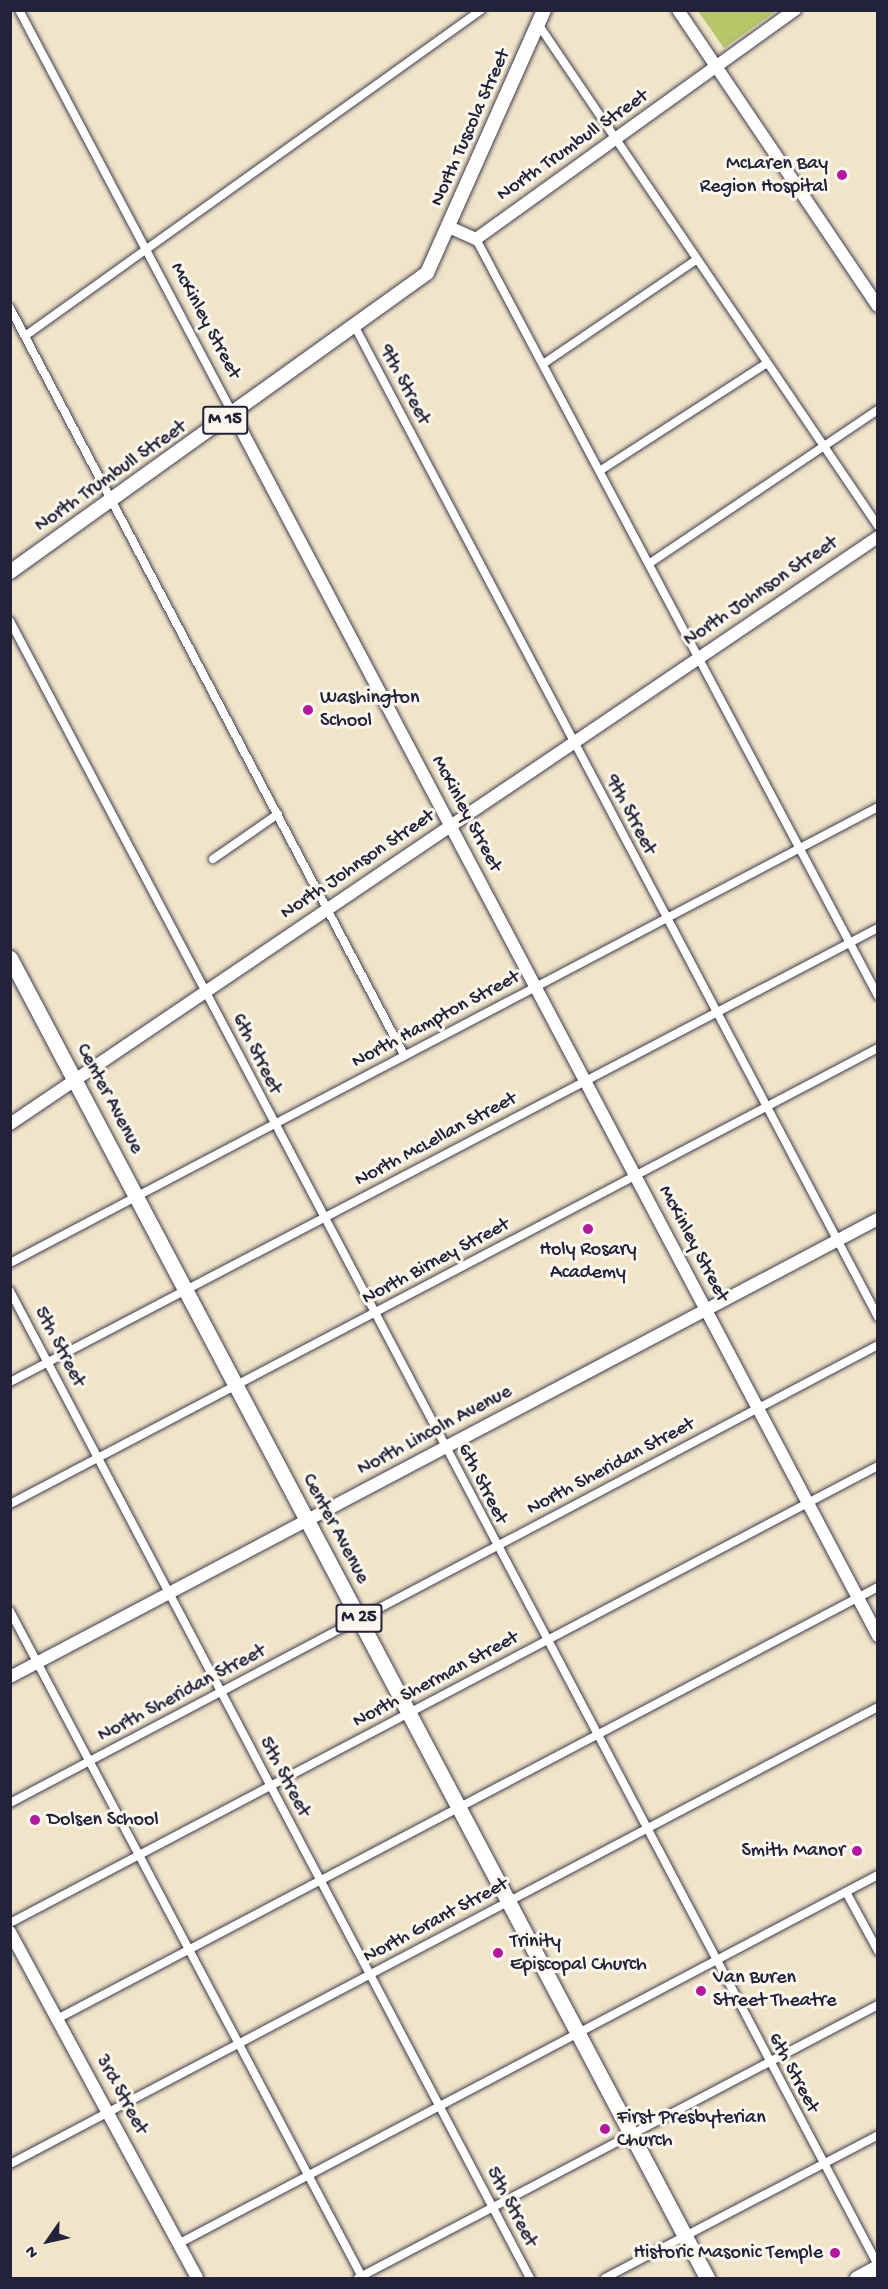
<!DOCTYPE html>
<html>
<head>
<meta charset="utf-8">
<style>
	body { margin:0 }
	#map { position:relative; width:888px; height:2289px; overflow:hidden; background:#f1e5c9; font-family:"Gochi Hand",sans-serif }
	div>[style] { position:absolute }
	[style*='--x'] { left:calc(var(--x)*1px); top:calc(var(--y)*1px); width:calc(var(--w)*1px); rotate:calc(var(--a)*1deg) }
	.green>* { inset:0; background:#b6c669 }
	.roads { filter:drop-shadow(0 0 2px #413f50) drop-shadow(0 0 2px #413f50) }
	.street>* { height:8px; margin:-4px; padding:0 4px; transform-origin:4px; border-radius:4px; background:#fff }
	.secondary>* { height:12px; margin:-6px; padding:0 6px; transform-origin:6px; border-radius:6px; background:#fff }
	.primary>* { height:14px; margin:-7px; padding:0 7px; transform-origin:7px; border-radius:7px; background:#fff }
	.highway>* { height:15px; margin:-7.5px; padding:0 7.5px; transform-origin:7.5px; border-radius:7.5px; background:#fff }
	.dots>* { width:16px; height:16px; translate:-50% -50%; box-sizing:border-box; border:3px solid #fbf7ec; border-radius:50% }
	span { translate:-50% -50%; white-space:nowrap; text-align:center; line-height:1.15; -webkit-text-stroke:6px #fbf7ec; paint-order:stroke }
	.shield-label span { padding:2px 4px; background:#fbf7ec; border:2px solid; border-radius:4px; -webkit-text-stroke-width:0 }
	.shield-label { font-size:18px; color:#22223b; font-weight:700 }
	.street-label { font-size:20px; color:#22223b }
	.poi-label { font-size:20px; color:#22223b }
	.right { translate:-100% -50%; text-align:right }
	.left { translate:0 -50%; text-align:left }
	.frame { position:absolute; inset:0; border:12px solid #22223b; pointer-events:none }
	.north { position:absolute; left:18px; top:2211px; width:60px; height:60px; -webkit-text-stroke:4px #fbf7ec; paint-order:stroke; rotate:236deg; font-size:16px; font-weight:700; line-height:24px; text-align:center; color:#22223b }
	.north::after { content:''; display:block; margin:auto; width:21px; height:27px; background:#22223b; clip-path:polygon(50% 0,100% 100%,50% 72%,0 100%) }
</style>
</head>
<body>
<div id="map">
	<div class="green">
		<div style="clip-path:polygon(698px 11px,776px 11px,724px 48px)"></div>
	</div>
	<div class="roads">
		<div class="street">
			<div style="--x:19;--y:10;--w:457;--a:62.1"></div>
			<div style="--x:538;--y:24;--w:606;--a:55.89"></div>
			<div style="--x:476;--y:239;--w:857;--a:62.03"></div>
			<div style="--x:10;--y:308;--w:845;--a:62.19"></div>
			<div style="--x:355;--y:327;--w:1120;--a:62.15"></div>
			<div style="--x:25;--y:336;--w:561;--a:-35.56"></div>
			<div style="--x:543;--y:364;--w:185;--a:-34.2"></div>
			<div style="--x:601;--y:470;--w:197;--a:-32.8"></div>
			<div style="--x:650;--y:563;--w:275;--a:-33.9"></div>
			<div style="--x:10;--y:621;--w:1859;--a:62.17"></div>
			<div style="--x:213;--y:859;--w:79;--a:-34.7"></div>
			<div style="--x:10;--y:1263;--w:980;--a:-27.71"></div>
			<div style="--x:10;--y:1291;--w:1116;--a:62.22"></div>
			<div style="--x:10;--y:1382;--w:980;--a:-27.61"></div>
			<div style="--x:10;--y:1504;--w:980;--a:-27.71"></div>
			<div style="--x:10;--y:1611;--w:753;--a:62.14"></div>
			<div style="--x:10;--y:1803;--w:981;--a:-27.82"></div>
			<div style="--x:846;--y:1892;--w:67;--a:61.5"></div>
			<div style="--x:10;--y:1923;--w:981;--a:-27.77"></div>
			<div style="--x:57;--y:2019;--w:928;--a:-27.75"></div>
			<div style="--x:10;--y:2164;--w:981;--a:-27.77"></div>
			<div style="--x:178;--y:2244;--w:791;--a:-27.8"></div>
			<div style="--x:358;--y:2278;--w:587;--a:-27.7"></div>
			<div style="--x:605;--y:2278;--w:308;--a:-27.6"></div>
		</div>
		<div class="secondary">
			<div style="--x:678;--y:10;--w:357;--a:56"></div>
			<div style="--x:449;--y:227;--w:30;--a:24"></div>
			<div style="--x:476;--y:239;--w:393;--a:-35.7"></div>
			<div style="--x:233;--y:414;--w:1382;--a:62.17"></div>
			<div style="--x:10;--y:1124;--w:1048;--a:-34.07"></div>
			<div style="--x:10;--y:1677;--w:981;--a:-27.82"></div>
			<div style="--x:10;--y:1932;--w:393;--a:61.6"></div>
		</div>
		<div class="primary">
			<div style="--x:10;--y:572;--w:513;--a:-35.64"></div>
			<div style="--x:427;--y:273;--w:288;--a:-66"></div>
		</div>
		<div class="highway">
			<div style="--x:10;--y:958;--w:1493;--a:62.16"></div>
			<div style="--x:857;--y:2278;--w:24;--a:-28"></div>
		</div>
	</div>
	<div class="dots">
		<div style="left:842px;top:175px;background:#b5179e"></div>
		<div style="left:308px;top:710px;background:#b5179e"></div>
		<div style="left:588px;top:1229px;background:#b5179e"></div>
		<div style="left:35px;top:1820px;background:#b5179e"></div>
		<div style="left:857px;top:1851px;background:#b5179e"></div>
		<div style="left:498px;top:1953px;background:#b5179e"></div>
		<div style="left:701px;top:1991px;background:#b5179e"></div>
		<div style="left:605px;top:2129px;background:#b5179e"></div>
		<div style="left:835px;top:2253px;background:#b5179e"></div>
	</div>
	<div class="shield-label">
		<span style="left:225px;top:420px">M 15</span>
		<span style="left:359px;top:1618px">M 25</span>
	</div>
	<div class="street-label">
		<span style="left:471px;top:128px;rotate:-66deg">North Tuscola Street</span>
		<span style="left:573px;top:146px;rotate:-35deg">North Trumbull Street</span>
		<span style="left:205px;top:321px;rotate:62deg">McKinley Street</span>
		<span style="left:404px;top:385px;rotate:62deg">9th Street</span>
		<span style="left:111px;top:477px;rotate:-35deg">North Trumbull Street</span>
		<span style="left:761px;top:592px;rotate:-34deg">North Johnson Street</span>
		<span style="left:466px;top:814px;rotate:62deg">McKinley Street</span>
		<span style="left:630px;top:815px;rotate:62deg">9th Street</span>
		<span style="left:358px;top:865px;rotate:-34deg">North Johnson Street</span>
		<span style="left:436px;top:1020px;rotate:-28deg">North Hampton Street</span>
		<span style="left:256px;top:1054px;rotate:63deg">6th Street</span>
		<span style="left:109px;top:1099px;rotate:62deg">Center Avenue</span>
		<span style="left:436px;top:1140px;rotate:-28deg">North McLellan Street</span>
		<span style="left:693px;top:1244px;rotate:62deg">McKinley Street</span>
		<span style="left:436px;top:1262px;rotate:-28deg">North Birney Street</span>
		<span style="left:59px;top:1347px;rotate:62deg">5th Street</span>
		<span style="left:435px;top:1431px;rotate:-28deg">North Lincoln Avenue</span>
		<span style="left:611px;top:1467px;rotate:-28deg">North Sheridan Street</span>
		<span style="left:482px;top:1484px;rotate:63deg">6th Street</span>
		<span style="left:335px;top:1529px;rotate:62deg">Center Avenue</span>
		<span style="left:436px;top:1680px;rotate:-28deg">North Sherman Street</span>
		<span style="left:182px;top:1694px;rotate:-28deg">North Sheridan Street</span>
		<span style="left:284px;top:1777px;rotate:62deg">5th Street</span>
		<span style="left:436px;top:1921px;rotate:-28deg">North Grant Street</span>
		<span style="left:793px;top:2073px;rotate:62deg">6th Street</span>
		<span style="left:121px;top:2095px;rotate:61deg">3rd Street</span>
		<span style="left:511px;top:2207px;rotate:62deg">5th Street</span>
	</div>
	<div class="poi-label">
		<span class="right" style="left:828px;top:176px">McLaren Bay<br>Region Hospital</span>
		<span class="left" style="left:320px;top:710px">Washington<br>School</span>
		<span style="left:588px;top:1262px">Holy Rosary<br>Academy</span>
		<span class="left" style="left:47px;top:1820px">Dolsen School</span>
		<span class="right" style="left:845px;top:1851px">Smith Manor</span>
		<span class="left" style="left:510px;top:1954px">Trinity<br>Episcopal Church</span>
		<span class="left" style="left:713px;top:1990px">Van Buren<br>Street Theatre</span>
		<span class="left" style="left:617px;top:2130px">First Presbyterian<br>Church</span>
		<span class="right" style="left:823px;top:2253px">Historic Masonic Temple</span>
	</div>
	<div class="frame"></div>
	<div class="north">N</div>
</div>
</body>
</html>
